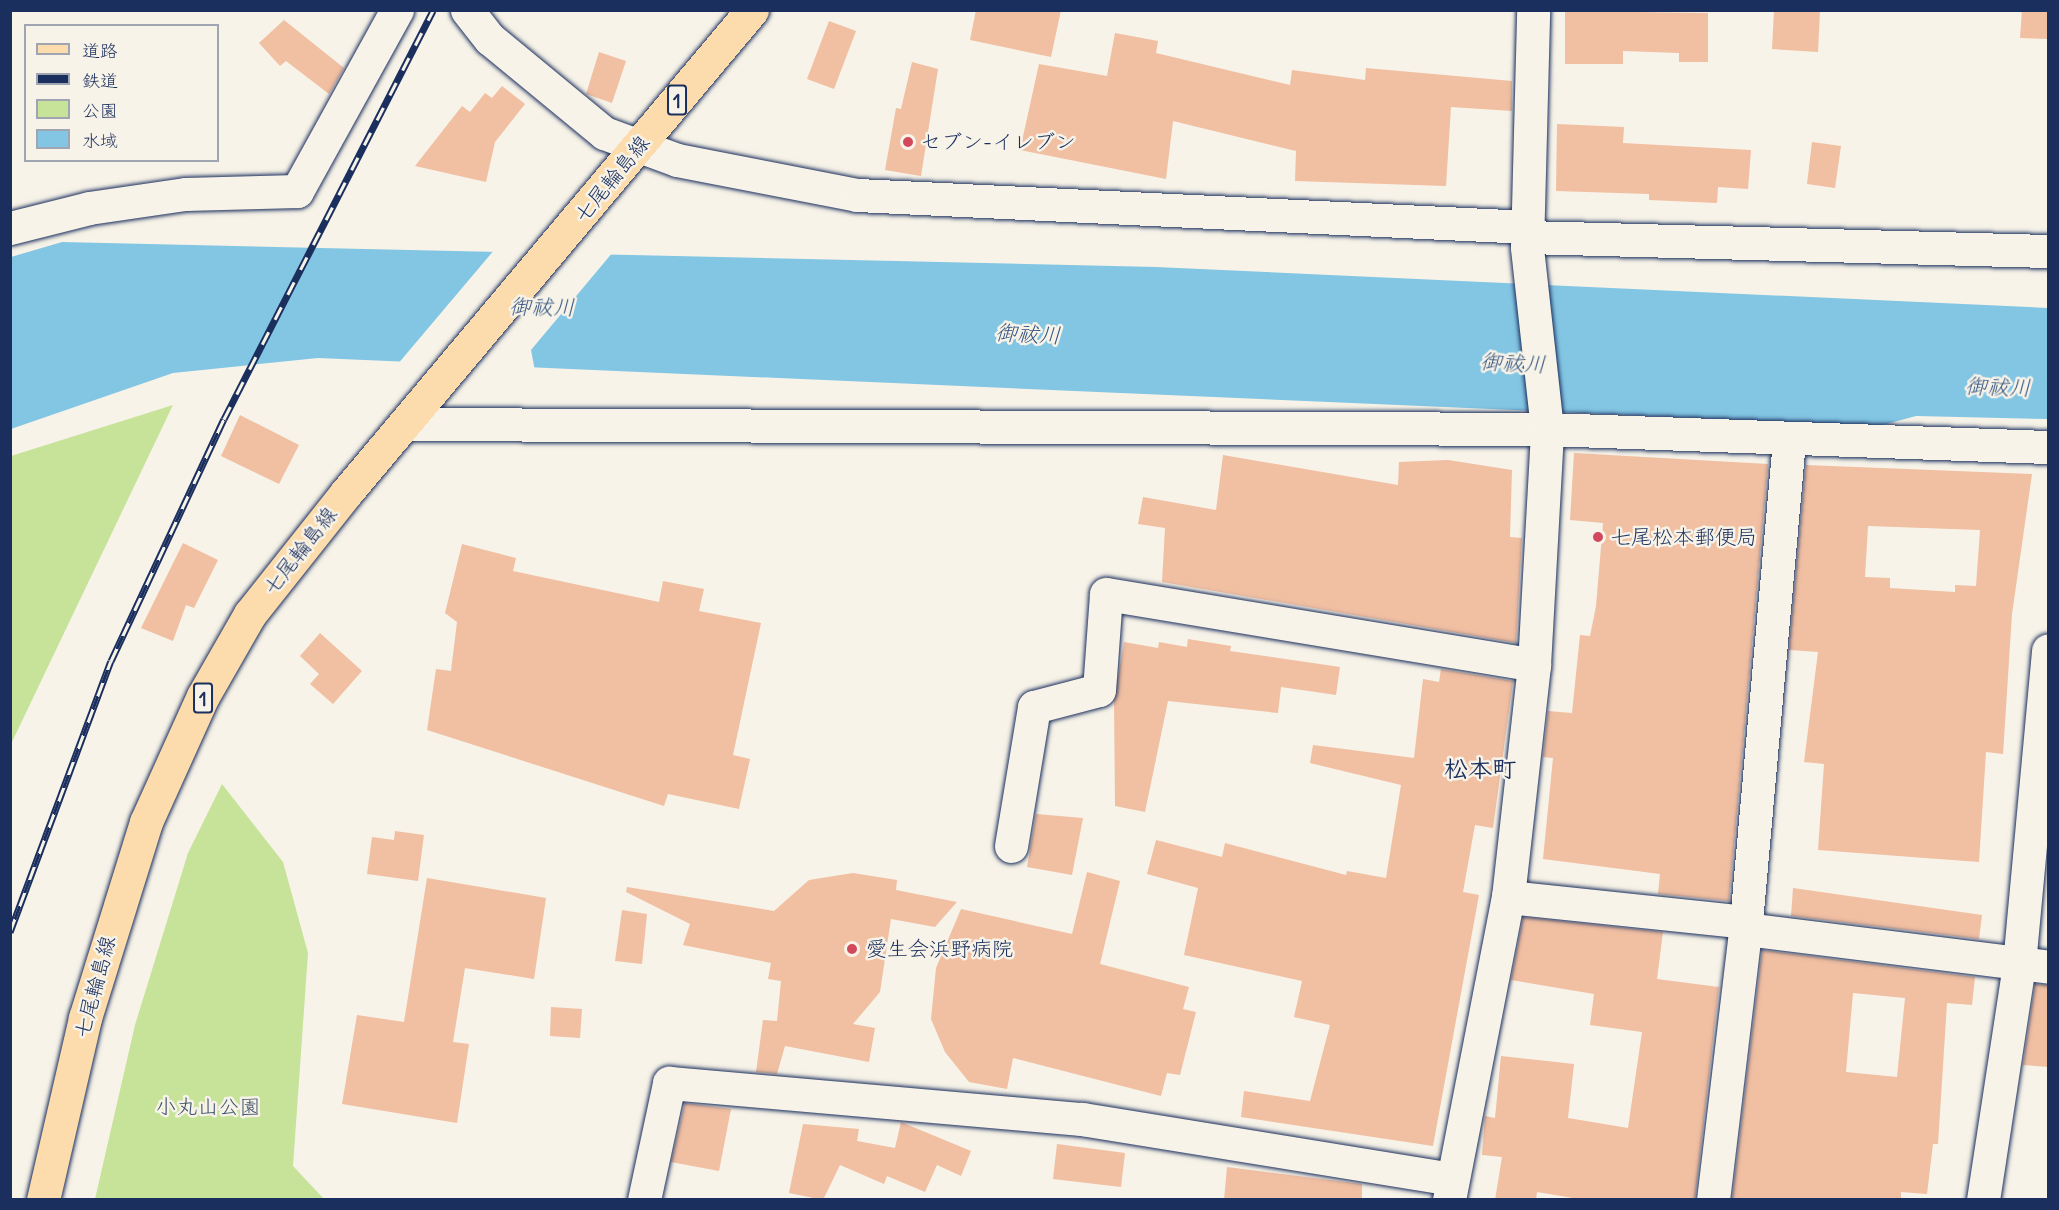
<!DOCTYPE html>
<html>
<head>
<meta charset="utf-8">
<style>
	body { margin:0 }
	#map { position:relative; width:2059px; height:1210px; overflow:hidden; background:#f7f3e8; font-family:Delius,"Klee One",sans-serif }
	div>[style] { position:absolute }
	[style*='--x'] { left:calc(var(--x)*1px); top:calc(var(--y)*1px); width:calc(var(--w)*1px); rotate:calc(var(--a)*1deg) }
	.green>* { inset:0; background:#c7e299 }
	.water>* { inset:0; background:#83c6e4 }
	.pier>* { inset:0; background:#f7f3e8 }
	.building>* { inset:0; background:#f1bfa2 }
	.roads { filter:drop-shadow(0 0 2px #1b2f5e) drop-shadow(0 0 2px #1b2f5e) }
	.street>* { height:33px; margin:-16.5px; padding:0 16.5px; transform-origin:16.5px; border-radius:16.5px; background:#f7f3e8 }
	.secondary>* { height:33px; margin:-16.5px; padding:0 16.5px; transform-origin:16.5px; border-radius:16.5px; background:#f7f3e8 }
	.primary>* { height:33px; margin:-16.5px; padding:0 16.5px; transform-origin:16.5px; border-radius:16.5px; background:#fcdcac }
	.rail>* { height:7px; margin-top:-3.5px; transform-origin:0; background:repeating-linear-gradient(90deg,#f7f3e8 0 14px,#1b2f5e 0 28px); box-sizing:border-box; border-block:2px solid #1b2f5e }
	.dots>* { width:16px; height:16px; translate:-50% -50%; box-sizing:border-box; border:3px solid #f7f3e8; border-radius:50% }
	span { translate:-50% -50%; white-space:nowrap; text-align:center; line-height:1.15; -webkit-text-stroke:5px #f7f3e8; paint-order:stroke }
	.shield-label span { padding:2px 4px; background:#f7f3e8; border:2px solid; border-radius:4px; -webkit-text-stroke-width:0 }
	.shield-label { font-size:20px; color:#1b2f5e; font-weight:700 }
	.poi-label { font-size:21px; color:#1b2f5e }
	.left { translate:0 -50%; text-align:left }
	.street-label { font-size:21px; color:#1b2f5e }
	.park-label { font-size:21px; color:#3d536a }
	.water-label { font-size:22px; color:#355580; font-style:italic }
	.quarter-label { font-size:24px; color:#1b2f5e; font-weight:700 }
	.frame { position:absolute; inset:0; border:12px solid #1b2f5e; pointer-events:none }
	.legend { position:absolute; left:24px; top:24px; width:195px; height:138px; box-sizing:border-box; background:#f7f3e8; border:2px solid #9fa5b1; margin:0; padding:8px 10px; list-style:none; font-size:18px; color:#1b2f5e }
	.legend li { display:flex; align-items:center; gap:12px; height:30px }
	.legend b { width:30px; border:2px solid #9fa5b1 }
</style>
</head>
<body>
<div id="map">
	<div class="green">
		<div style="clip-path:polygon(173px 405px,11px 744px,11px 456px)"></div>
		<div style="clip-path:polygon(222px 784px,283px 862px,308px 953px,293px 1166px,324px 1199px,95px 1199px,135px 1025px,188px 853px)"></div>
	</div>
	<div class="water">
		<div style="clip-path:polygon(62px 242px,1156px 267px,2048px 308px,2048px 419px,1916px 416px,1879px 426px,318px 358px,173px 373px,11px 429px,11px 257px)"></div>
	</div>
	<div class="pier">
		<div style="clip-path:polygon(495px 249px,613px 252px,531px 350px,535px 371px,397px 365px)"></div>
	</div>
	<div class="building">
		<div style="clip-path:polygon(976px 10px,1061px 10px,1051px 57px,970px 40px)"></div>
		<div style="clip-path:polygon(1774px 10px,1820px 10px,1818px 52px,1772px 49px)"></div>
		<div style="clip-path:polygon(2022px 10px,2049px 10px,2049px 39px,2020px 38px)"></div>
		<div style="clip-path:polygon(1565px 11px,1708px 13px,1708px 62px,1679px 62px,1679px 53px,1623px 51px,1623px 64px,1565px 64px)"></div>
		<div style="clip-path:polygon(284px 20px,344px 68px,329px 94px,286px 61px,280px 66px,259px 43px)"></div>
		<div style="clip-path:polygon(829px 21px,856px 31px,834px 89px,807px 79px)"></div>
		<div style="clip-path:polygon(1115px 33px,1158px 41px,1156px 53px,1290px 85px,1292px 70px,1365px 80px,1366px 68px,1512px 81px,1512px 111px,1451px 107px,1446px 186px,1295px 181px,1296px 151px,1173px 121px,1166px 179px,1020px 150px,1039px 64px,1107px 76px)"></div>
		<div style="clip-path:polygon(599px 52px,626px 61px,612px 103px,586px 94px)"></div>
		<div style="clip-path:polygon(912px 62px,938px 69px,921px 176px,885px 170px,896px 108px,901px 109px)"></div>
		<div style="clip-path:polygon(502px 86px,525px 104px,495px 142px,486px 182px,415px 166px,462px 106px,470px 112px,485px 93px,492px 98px)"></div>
		<div style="clip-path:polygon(1557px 124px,1624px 127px,1623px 143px,1751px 150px,1748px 189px,1718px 187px,1717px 203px,1649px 200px,1649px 194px,1556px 191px)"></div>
		<div style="clip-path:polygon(1812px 142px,1841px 146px,1835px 188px,1807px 184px)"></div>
		<div style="clip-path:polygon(240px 415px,299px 445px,279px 484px,221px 456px)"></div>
		<div style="clip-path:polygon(1574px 453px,1768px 464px,1729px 901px,1658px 894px,1660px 874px,1543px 859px,1553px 758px,1543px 757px,1548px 711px,1572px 713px,1580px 635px,1590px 636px,1596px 606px,1603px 523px,1570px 520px)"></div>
		<div style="clip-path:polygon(1223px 455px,1398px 485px,1399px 462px,1448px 460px,1512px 470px,1510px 537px,1522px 538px,1516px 643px,1162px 582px,1165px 528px,1138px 524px,1143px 497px,1216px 510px)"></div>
		<div style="clip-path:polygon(evenodd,1806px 465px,2032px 474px,2012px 614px,2003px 754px,1986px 752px,1979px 862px,1818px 850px,1824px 764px,1804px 762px,1818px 652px,1789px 650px,1806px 465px,1868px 526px,1980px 530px,1976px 586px,1955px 585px,1955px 592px,1890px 588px,1890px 578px,1865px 577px,1868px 526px)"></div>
		<div style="clip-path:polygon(183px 543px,218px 560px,194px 608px,186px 605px,173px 641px,141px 628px)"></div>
		<div style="clip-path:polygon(462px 544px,516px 558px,513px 571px,659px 602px,663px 581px,704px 589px,699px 611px,761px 623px,733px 755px,750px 759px,739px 809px,668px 794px,664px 806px,427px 730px,436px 669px,451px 671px,457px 622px,445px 613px)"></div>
		<div style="clip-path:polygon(320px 633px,362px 671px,333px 704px,310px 684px,319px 674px,300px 656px)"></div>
		<div style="clip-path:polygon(1188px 639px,1231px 646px,1230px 651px,1340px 667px,1336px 695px,1281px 687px,1278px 713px,1168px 701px,1145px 812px,1115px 806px,1114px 701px,1124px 642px,1158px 648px,1159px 642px,1187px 647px)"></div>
		<div style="clip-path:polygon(1441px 669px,1513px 681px,1493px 828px,1475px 825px,1463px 892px,1479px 895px,1433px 1146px,1241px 1117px,1244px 1091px,1310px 1101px,1330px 1025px,1294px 1017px,1302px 981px,1184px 955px,1198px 888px,1147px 874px,1156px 840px,1222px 857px,1225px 843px,1346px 875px,1347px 871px,1386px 878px,1401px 785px,1310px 763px,1313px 745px,1414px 758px,1423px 679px,1439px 682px)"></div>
		<div style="clip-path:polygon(1036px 814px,1083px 818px,1072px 875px,1027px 867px)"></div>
		<div style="clip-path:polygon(395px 831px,424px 835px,418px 881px,367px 874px,372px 837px,394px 840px)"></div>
		<div style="clip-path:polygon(1087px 872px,1120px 881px,1100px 964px,1189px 987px,1183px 1009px,1196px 1012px,1180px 1075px,1167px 1073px,1161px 1096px,1013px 1058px,1007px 1089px,969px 1082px,945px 1052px,931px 1019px,936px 968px,961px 909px,1072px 934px)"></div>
		<div style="clip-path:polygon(853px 873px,897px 880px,896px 890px,957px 902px,935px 927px,891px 919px,880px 992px,853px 1024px,875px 1028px,869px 1062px,785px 1046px,777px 1074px,756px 1072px,763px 1020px,777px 1021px,781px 981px,768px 979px,771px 963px,683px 945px,690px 924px,626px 892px,627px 887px,774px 911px,809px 880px)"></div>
		<div style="clip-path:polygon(427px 878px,546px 898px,534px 979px,465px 968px,453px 1042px,469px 1044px,457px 1123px,342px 1104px,357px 1015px,404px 1022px)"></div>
		<div style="clip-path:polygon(1793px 888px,1982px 915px,1979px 939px,1791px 916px)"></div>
		<div style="clip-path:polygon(622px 910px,647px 914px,642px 964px,615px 961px)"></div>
		<div style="clip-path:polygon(1523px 917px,1663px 932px,1657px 979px,1719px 987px,1695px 1200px,1585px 1200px,1537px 1192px,1536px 1200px,1495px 1200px,1502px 1157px,1482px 1155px,1485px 1116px,1495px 1118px,1501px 1056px,1574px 1064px,1568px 1118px,1628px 1128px,1642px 1032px,1590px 1025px,1594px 994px,1511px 980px)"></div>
		<div style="clip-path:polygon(evenodd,1762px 950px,1975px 977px,1972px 1005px,1947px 1003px,1938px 1144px,1933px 1144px,1927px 1194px,1901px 1192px,1901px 1200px,1732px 1200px,1762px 950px,1853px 993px,1905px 998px,1897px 1077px,1846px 1072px,1853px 993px)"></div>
		<div style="clip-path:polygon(2035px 984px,2049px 985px,2049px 1067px,2023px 1065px)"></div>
		<div style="clip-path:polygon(551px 1007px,582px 1009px,580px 1038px,550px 1036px)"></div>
		<div style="clip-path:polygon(685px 1103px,731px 1109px,719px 1171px,671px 1162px)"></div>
		<div style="clip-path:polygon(901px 1122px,971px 1151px,961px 1176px,937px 1165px,925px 1192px,887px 1176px,884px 1184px,840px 1165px,823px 1200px,789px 1193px,803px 1124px,859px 1129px,857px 1141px,895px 1148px)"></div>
		<div style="clip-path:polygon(1057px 1144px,1125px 1153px,1121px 1187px,1053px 1179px)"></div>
		<div style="clip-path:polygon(1227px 1167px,1362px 1184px,1362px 1200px,1224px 1200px)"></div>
	</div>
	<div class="roads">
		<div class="street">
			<div style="--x:467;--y:10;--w:37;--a:52"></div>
			<div style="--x:490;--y:39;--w:148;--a:39.5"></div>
			<div style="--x:604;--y:133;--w:78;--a:20.3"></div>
			<div style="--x:677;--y:160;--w:183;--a:11"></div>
			<div style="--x:857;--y:195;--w:672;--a:2.73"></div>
			<div style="--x:10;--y:228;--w:81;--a:-14.2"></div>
			<div style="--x:89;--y:208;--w:97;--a:-8.3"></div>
			<div style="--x:185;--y:194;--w:112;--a:-1.5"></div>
			<div style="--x:297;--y:191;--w:207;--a:-61.1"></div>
			<div style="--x:1527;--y:237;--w:521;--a:1.54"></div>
			<div style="--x:1011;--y:846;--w:141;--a:-80.6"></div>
			<div style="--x:1034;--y:707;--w:67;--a:-14.7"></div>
			<div style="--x:1099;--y:690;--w:96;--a:-85.8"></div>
			<div style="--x:1106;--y:594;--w:434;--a:9.4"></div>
			<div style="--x:1508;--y:897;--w:239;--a:6"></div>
			<div style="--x:1745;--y:929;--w:305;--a:7.1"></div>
			<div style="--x:644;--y:1200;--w:120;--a:-77.9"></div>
			<div style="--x:669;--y:1083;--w:415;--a:5"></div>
			<div style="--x:1082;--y:1119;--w:374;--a:9.2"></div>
			<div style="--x:1449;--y:1200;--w:309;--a:-79"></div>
			<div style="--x:1508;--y:897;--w:233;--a:-83.6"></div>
			<div style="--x:1534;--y:665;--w:236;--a:-86.8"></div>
			<div style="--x:1547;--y:429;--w:183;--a:-96.3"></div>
			<div style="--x:1527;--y:247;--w:237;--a:-88.5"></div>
			<div style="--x:1713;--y:1200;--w:280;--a:-83.2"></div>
			<div style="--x:1746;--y:922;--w:484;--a:-84.9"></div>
			<div style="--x:1983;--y:1200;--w:239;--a:-81.3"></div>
			<div style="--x:2019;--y:964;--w:315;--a:-84.7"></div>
		</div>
		<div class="secondary">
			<div style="--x:406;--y:424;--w:1141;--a:0.25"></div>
			<div style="--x:1547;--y:429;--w:501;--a:2.06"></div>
		</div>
		<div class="primary">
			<div style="--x:43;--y:1200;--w:187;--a:-77"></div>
			<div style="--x:85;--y:1018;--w:205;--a:-72.7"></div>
			<div style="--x:146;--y:822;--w:138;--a:-65.7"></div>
			<div style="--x:203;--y:696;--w:95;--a:-60.2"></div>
			<div style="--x:250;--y:614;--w:154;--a:-51.6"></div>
			<div style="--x:346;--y:493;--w:631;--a:-49.95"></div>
		</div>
	</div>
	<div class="rail">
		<div style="--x:10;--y:932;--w:289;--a:-69.6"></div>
		<div style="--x:111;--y:661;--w:267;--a:-65"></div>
		<div style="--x:224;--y:419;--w:459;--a:-62.9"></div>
	</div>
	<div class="dots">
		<div style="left:908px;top:142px;background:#d1495b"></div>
		<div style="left:1598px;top:537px;background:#d1495b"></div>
		<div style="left:852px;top:949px;background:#d1495b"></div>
	</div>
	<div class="shield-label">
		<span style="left:677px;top:100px">1</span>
		<span style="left:203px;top:698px">1</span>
	</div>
	<div class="poi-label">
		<span class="left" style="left:920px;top:142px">セブン-イレブン</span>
		<span class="left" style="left:1610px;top:537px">七尾松本郵便局</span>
		<span class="left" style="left:866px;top:949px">愛生会浜野病院</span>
	</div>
	<div class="street-label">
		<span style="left:612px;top:179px;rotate:-51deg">七尾輪島線</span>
		<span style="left:300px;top:551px;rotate:-52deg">七尾輪島線</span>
		<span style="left:95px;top:987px;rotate:-75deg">七尾輪島線</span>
	</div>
	<div class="park-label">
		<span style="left:208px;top:1107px">小丸山公園</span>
	</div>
	<div class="water-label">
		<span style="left:542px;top:307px;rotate:1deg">御祓川</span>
		<span style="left:1028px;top:334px;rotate:3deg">御祓川</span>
		<span style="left:1513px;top:363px;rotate:3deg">御祓川</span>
		<span style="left:1998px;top:387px;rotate:2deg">御祓川</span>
	</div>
	<div class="quarter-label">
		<span style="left:1480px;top:769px">松本町</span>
	</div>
	<div class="frame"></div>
	<ul class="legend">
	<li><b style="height:8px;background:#fcdcac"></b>道路</li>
	<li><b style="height:8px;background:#1b2f5e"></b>鉄道</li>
	<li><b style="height:16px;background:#c7e299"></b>公園</li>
	<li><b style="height:16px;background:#83c6e4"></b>水域</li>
	</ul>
</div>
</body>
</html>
